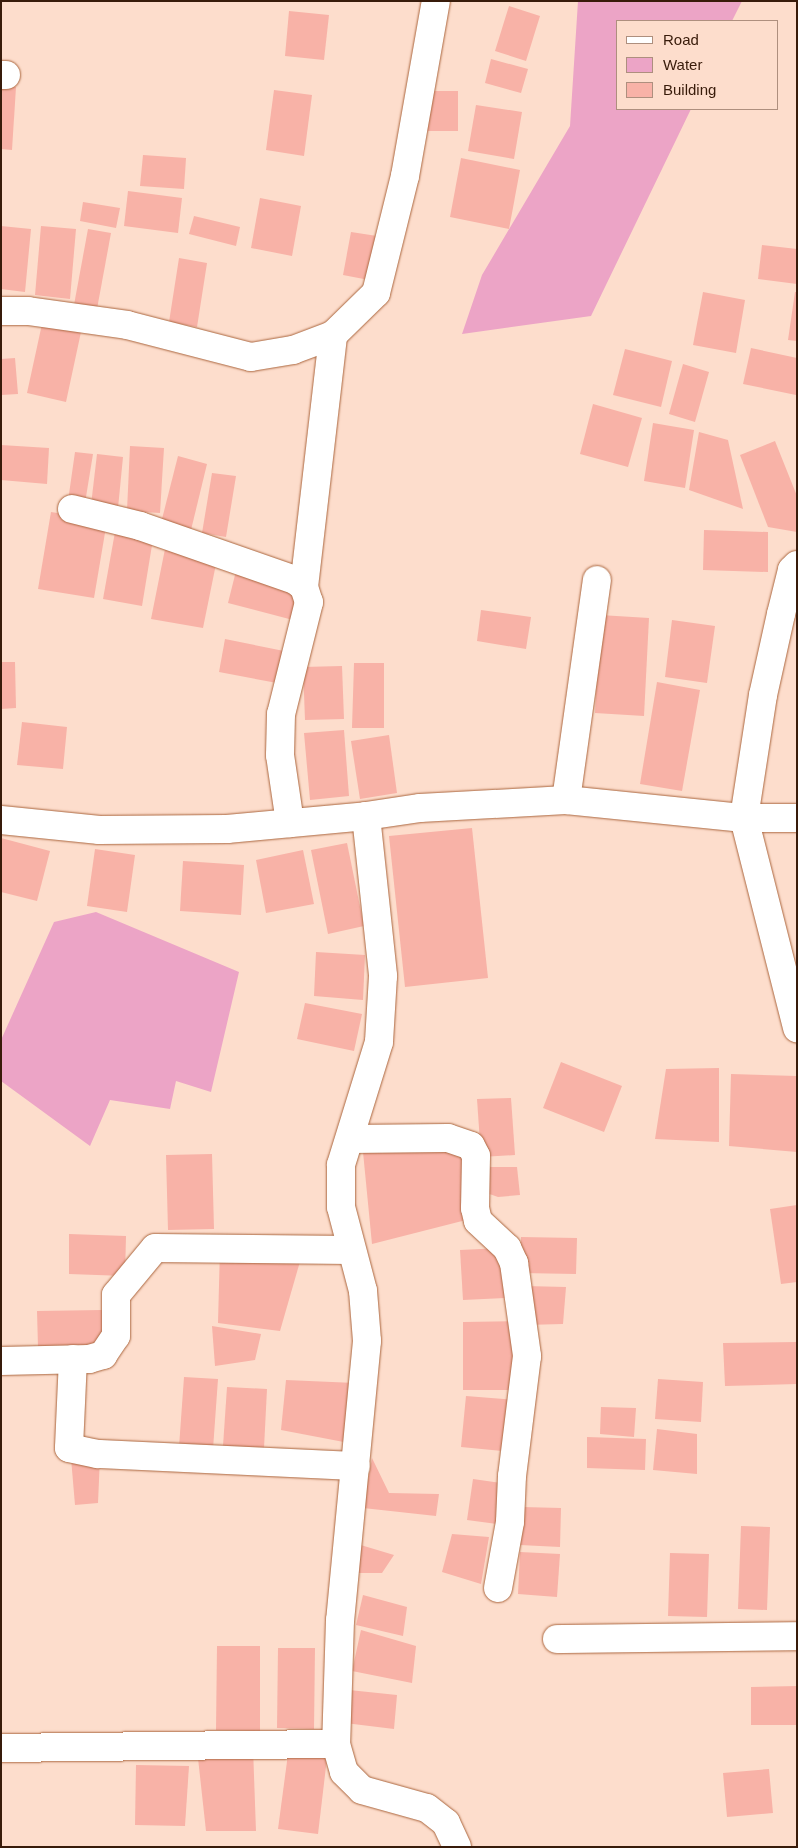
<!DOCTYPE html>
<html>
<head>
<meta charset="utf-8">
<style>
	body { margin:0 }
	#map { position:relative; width:798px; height:1848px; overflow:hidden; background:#fdddcc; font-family:Arial,sans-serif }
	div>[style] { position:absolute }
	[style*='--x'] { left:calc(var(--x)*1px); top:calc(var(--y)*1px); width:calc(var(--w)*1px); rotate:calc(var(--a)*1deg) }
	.water>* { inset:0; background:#eca4c6 }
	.building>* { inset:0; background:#f8b2a7 }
	.roads { filter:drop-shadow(0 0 1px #ab663e) drop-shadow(0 0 1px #ab663e) }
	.minor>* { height:28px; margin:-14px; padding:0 14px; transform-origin:14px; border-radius:14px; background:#fff }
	span { translate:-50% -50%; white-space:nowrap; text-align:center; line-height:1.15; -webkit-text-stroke:4px #fdddcc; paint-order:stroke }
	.frame { position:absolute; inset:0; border:2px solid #381b0a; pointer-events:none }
	.legend { position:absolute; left:616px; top:20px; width:162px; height:90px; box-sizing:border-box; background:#fdddcc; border:1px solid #ae8f7e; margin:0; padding:6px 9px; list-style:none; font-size:15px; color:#381b0a }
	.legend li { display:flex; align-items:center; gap:10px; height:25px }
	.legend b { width:25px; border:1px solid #ae8f7e }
</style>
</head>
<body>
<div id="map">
	<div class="water">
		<div style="clip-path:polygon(578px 1px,742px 1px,732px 21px,617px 21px,617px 109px,691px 109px,591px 316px,462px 334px,482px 275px,570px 126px)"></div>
		<div style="clip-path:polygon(96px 912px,239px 972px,211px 1092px,176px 1081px,170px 1109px,110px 1100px,90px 1146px,1px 1081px,1px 1040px,54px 922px)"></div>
	</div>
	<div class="building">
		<div style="clip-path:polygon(509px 6px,540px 16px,526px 61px,495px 51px)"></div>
		<div style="clip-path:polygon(289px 11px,329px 15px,324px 60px,285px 56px)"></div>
		<div style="clip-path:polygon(491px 59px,528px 69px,521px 93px,485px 83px)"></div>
		<div style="clip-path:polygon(1px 86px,16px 87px,12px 150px,1px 149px)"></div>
		<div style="clip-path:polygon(274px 90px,312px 95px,304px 156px,266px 150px)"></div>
		<div style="clip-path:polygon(424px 91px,458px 91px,458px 131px,424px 131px)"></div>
		<div style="clip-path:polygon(476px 105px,522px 112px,514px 159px,468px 151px)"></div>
		<div style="clip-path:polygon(143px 155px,186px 158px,184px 189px,140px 186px)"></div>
		<div style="clip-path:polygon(461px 158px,520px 170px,509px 229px,450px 217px)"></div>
		<div style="clip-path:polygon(128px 191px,182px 198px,178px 233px,124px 226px)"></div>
		<div style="clip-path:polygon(260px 198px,301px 206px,292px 256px,251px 248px)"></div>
		<div style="clip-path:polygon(83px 202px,120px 208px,116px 228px,80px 221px)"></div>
		<div style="clip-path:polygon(194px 216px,240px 227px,236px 246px,189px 234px)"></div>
		<div style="clip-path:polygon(1px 226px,31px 229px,25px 292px,1px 289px)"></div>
		<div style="clip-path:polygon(41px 226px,76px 229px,70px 299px,35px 295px)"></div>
		<div style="clip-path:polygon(88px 229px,111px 233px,97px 309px,74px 305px)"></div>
		<div style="clip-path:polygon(351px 232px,377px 236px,369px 280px,343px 275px)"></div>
		<div style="clip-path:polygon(762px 245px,797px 249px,797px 284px,758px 279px)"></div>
		<div style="clip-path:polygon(179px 258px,207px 263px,197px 327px,169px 322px)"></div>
		<div style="clip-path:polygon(703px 292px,745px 300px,736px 353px,693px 345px)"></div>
		<div style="clip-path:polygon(795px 292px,797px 292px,797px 341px,788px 340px)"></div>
		<div style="clip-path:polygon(42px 324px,81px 332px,66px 402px,27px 393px)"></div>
		<div style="clip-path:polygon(751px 348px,797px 358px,796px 395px,743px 384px)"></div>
		<div style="clip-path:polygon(625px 349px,672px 361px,661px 407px,613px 395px)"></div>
		<div style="clip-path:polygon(15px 358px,18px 394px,1px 395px,1px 359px)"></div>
		<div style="clip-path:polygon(683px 364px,709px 372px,695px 422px,669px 414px)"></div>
		<div style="clip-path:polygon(593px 404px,642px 418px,628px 467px,580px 454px)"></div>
		<div style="clip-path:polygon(653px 423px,694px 430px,685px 488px,644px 481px)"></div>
		<div style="clip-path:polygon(699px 432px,728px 440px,743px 509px,689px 490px)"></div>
		<div style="clip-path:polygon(775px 441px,797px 496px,797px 532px,768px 527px,740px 455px)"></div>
		<div style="clip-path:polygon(1px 445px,49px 448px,47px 484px,1px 480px)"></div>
		<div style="clip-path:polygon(130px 446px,164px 448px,160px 513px,127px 511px)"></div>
		<div style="clip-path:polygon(75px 452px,93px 454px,85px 503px,68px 501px)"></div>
		<div style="clip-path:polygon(97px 454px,123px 457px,118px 508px,91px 505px)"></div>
		<div style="clip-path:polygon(178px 456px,207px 464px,191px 530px,161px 523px)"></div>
		<div style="clip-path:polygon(212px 473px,236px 476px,226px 537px,202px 533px)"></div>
		<div style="clip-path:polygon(51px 512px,107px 521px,94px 598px,38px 589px)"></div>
		<div style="clip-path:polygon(704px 530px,768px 532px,768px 572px,703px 570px)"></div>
		<div style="clip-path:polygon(115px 532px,153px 539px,142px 606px,103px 599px)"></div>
		<div style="clip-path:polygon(165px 549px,217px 559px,203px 628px,151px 619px)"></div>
		<div style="clip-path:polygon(236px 571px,301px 588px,293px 620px,228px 603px)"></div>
		<div style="clip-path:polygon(481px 610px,531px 617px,526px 649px,477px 641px)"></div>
		<div style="clip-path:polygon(600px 615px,649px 618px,644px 716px,595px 713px)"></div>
		<div style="clip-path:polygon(672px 620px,715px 626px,707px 683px,665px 677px)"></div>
		<div style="clip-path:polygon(225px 639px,284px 651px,277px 683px,219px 672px)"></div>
		<div style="clip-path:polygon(1px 662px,15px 662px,16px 708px,1px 709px)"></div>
		<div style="clip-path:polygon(354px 663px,384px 663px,384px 728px,352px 728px)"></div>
		<div style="clip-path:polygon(342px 666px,344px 719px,305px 720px,303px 667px)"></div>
		<div style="clip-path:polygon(657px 682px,700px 690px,682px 791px,640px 784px)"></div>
		<div style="clip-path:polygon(22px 722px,67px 727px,63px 769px,17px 765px)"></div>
		<div style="clip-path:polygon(344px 730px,349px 796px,310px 800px,304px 733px)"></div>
		<div style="clip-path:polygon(389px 735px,397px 793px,360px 799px,351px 741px)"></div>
		<div style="clip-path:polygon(472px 828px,488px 978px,405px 987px,389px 836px)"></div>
		<div style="clip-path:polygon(1px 838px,50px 851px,37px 901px,1px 892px)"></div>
		<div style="clip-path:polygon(347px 843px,364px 926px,328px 934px,311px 850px)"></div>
		<div style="clip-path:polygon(95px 849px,135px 855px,127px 912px,87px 906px)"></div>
		<div style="clip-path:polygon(303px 850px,314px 904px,266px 913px,256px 860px)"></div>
		<div style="clip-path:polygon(183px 861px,244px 865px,241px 915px,180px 911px)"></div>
		<div style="clip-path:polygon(316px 952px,365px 955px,363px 1000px,314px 996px)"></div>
		<div style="clip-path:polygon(305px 1003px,362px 1014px,354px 1051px,297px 1039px)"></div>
		<div style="clip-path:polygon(561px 1062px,622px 1086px,604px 1132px,543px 1108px)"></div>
		<div style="clip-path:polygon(719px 1068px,719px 1142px,655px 1139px,666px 1069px)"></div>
		<div style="clip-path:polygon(731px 1074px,797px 1076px,797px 1152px,729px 1146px)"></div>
		<div style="clip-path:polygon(511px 1098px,515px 1155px,481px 1157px,477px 1099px)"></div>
		<div style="clip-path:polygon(463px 1150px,470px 1219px,372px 1244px,363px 1152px)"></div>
		<div style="clip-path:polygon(212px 1154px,214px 1229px,168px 1230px,166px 1155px)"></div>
		<div style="clip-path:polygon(480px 1167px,517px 1167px,520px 1195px,498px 1197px,481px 1191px)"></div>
		<div style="clip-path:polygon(797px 1205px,797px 1282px,781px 1284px,770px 1209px)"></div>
		<div style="clip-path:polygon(69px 1234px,126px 1236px,125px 1276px,69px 1274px)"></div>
		<div style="clip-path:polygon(521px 1237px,577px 1238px,576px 1274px,521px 1273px)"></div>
		<div style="clip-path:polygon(220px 1248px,301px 1258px,280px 1331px,218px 1323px)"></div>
		<div style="clip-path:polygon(502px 1248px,505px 1298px,463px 1300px,460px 1250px)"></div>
		<div style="clip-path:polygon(525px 1286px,566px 1287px,563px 1324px,525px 1325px)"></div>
		<div style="clip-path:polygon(102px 1310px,102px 1346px,38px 1347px,37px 1311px)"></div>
		<div style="clip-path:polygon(518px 1321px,519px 1390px,463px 1390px,463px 1322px)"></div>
		<div style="clip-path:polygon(212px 1326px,261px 1334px,255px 1360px,215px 1366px)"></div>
		<div style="clip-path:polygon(797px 1342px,797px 1384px,725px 1386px,723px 1343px)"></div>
		<div style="clip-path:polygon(184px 1377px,218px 1379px,213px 1449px,179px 1447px)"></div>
		<div style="clip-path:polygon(658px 1379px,703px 1382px,701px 1422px,655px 1419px)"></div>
		<div style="clip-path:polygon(286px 1380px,355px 1383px,349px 1443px,281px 1430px)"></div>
		<div style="clip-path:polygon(227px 1387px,267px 1389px,264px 1448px,223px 1446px)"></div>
		<div style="clip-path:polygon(466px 1396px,518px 1400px,513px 1452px,461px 1447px)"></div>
		<div style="clip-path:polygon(601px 1407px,636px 1408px,634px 1437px,600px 1434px)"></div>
		<div style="clip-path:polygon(657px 1429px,697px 1434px,697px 1474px,653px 1470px)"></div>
		<div style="clip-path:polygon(587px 1437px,646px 1439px,645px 1470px,587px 1468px)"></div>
		<div style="clip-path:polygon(100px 1457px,98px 1503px,75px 1505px,71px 1458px)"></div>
		<div style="clip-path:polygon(372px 1458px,389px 1493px,439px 1494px,436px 1516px,363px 1508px)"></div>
		<div style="clip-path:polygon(473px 1479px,501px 1483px,497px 1524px,467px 1520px)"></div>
		<div style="clip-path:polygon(522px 1507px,561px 1508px,560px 1547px,520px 1545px)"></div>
		<div style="clip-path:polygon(741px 1526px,770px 1527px,767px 1610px,738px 1609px)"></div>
		<div style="clip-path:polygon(452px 1534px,489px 1537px,481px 1584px,442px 1572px)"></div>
		<div style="clip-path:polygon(354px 1543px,394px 1555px,382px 1573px,349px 1573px)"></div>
		<div style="clip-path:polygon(520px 1552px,560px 1554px,557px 1597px,518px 1594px)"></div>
		<div style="clip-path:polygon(670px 1553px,709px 1554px,707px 1617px,668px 1616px)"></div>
		<div style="clip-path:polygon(363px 1595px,407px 1607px,403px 1636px,356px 1625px)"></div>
		<div style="clip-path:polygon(361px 1630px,416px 1646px,412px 1683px,352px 1671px)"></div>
		<div style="clip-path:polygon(217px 1646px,260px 1646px,260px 1731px,216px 1730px)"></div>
		<div style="clip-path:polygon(278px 1648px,315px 1648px,314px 1729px,277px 1728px)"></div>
		<div style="clip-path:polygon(797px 1686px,797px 1725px,751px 1725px,751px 1687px)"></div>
		<div style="clip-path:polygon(349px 1690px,397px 1695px,394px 1729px,345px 1723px)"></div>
		<div style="clip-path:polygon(253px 1748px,256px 1831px,206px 1831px,197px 1749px)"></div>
		<div style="clip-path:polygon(288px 1754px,327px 1758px,318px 1834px,278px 1829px)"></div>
		<div style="clip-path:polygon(136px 1765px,189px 1766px,185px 1826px,135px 1825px)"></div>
		<div style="clip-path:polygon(769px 1769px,773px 1813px,727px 1817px,723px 1773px)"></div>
	</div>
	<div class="roads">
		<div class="minor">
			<div style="--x:1;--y:75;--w:5;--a:0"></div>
			<div style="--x:1;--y:311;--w:27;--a:0"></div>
			<div style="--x:28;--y:311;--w:100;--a:8"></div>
			<div style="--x:127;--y:325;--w:128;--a:14.5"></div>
			<div style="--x:251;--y:357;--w:43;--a:-9.5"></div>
			<div style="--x:293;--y:350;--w:43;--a:-20.6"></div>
			<div style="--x:333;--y:335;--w:60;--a:-44.3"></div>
			<div style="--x:376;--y:293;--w:121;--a:-76.1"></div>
			<div style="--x:405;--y:176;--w:178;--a:-80"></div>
			<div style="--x:72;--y:509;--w:70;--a:14"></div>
			<div style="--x:140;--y:526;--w:164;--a:19.2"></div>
			<div style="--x:295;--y:580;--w:11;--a:38"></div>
			<div style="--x:304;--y:587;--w:16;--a:72"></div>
			<div style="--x:309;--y:602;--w:115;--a:104"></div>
			<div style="--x:281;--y:714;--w:41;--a:91.4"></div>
			<div style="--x:280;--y:755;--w:69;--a:81.6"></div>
			<div style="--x:797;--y:565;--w:7;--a:135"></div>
			<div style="--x:792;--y:570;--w:45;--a:104"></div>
			<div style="--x:781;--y:614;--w:83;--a:102.5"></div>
			<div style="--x:763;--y:695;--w:124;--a:98.8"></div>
			<div style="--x:744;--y:818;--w:217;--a:75.8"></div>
			<div style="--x:304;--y:587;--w:254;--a:-83.4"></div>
			<div style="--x:566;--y:800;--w:222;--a:-82"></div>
			<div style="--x:366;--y:816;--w:161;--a:83.9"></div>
			<div style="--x:383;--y:976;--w:66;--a:93.5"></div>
			<div style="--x:379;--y:1042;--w:129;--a:107.2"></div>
			<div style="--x:341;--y:1165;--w:42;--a:90"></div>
			<div style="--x:341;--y:1207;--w:87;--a:75.3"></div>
			<div style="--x:363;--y:1291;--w:50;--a:85.4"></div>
			<div style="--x:367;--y:1341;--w:280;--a:95.5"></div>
			<div style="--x:340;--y:1620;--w:124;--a:91.8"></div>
			<div style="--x:336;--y:1744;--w:29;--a:74"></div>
			<div style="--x:344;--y:1772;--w:25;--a:45"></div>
			<div style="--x:362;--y:1790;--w:67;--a:15.5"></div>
			<div style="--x:427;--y:1808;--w:24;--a:38"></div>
			<div style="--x:446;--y:1823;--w:26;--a:65"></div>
			<div style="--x:1;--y:820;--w:99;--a:5.8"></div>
			<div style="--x:99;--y:830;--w:128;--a:-0.4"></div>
			<div style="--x:227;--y:829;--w:140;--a:-5.3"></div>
			<div style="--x:366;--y:816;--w:55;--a:-8.4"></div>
			<div style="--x:420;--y:808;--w:146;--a:-3.1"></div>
			<div style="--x:566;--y:800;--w:179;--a:5.8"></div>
			<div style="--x:744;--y:818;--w:53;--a:0"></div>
			<div style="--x:350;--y:1139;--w:98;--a:-0.6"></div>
			<div style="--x:448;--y:1138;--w:24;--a:19"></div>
			<div style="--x:471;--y:1146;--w:11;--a:63"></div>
			<div style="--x:476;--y:1156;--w:52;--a:91.1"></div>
			<div style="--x:475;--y:1208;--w:13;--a:77"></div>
			<div style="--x:478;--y:1221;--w:40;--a:43"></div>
			<div style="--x:507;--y:1248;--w:17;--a:65"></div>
			<div style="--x:514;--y:1263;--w:94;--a:82"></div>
			<div style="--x:527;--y:1356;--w:121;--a:97.1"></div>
			<div style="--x:512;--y:1476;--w:46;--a:92.5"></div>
			<div style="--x:510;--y:1522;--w:67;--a:100.3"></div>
			<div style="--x:73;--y:1359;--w:89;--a:92.6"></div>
			<div style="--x:69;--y:1448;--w:30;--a:12"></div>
			<div style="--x:98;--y:1454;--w:258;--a:2.7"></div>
			<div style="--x:1;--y:1361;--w:88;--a:-1.3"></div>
			<div style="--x:89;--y:1359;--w:15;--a:-16"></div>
			<div style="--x:103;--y:1355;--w:23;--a:-56"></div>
			<div style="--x:116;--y:1336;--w:41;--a:-90"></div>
			<div style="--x:116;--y:1295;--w:61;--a:-50.3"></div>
			<div style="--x:155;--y:1248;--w:196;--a:0.6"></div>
			<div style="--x:557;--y:1639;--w:240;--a:-0.7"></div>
			<div style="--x:1;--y:1748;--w:335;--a:-0.7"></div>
		</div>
	</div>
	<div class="frame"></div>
	<ul class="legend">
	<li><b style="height:6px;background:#fff"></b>Road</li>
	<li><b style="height:14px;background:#eca4c6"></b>Water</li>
	<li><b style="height:14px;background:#f8b2a7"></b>Building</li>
	</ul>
</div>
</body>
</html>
